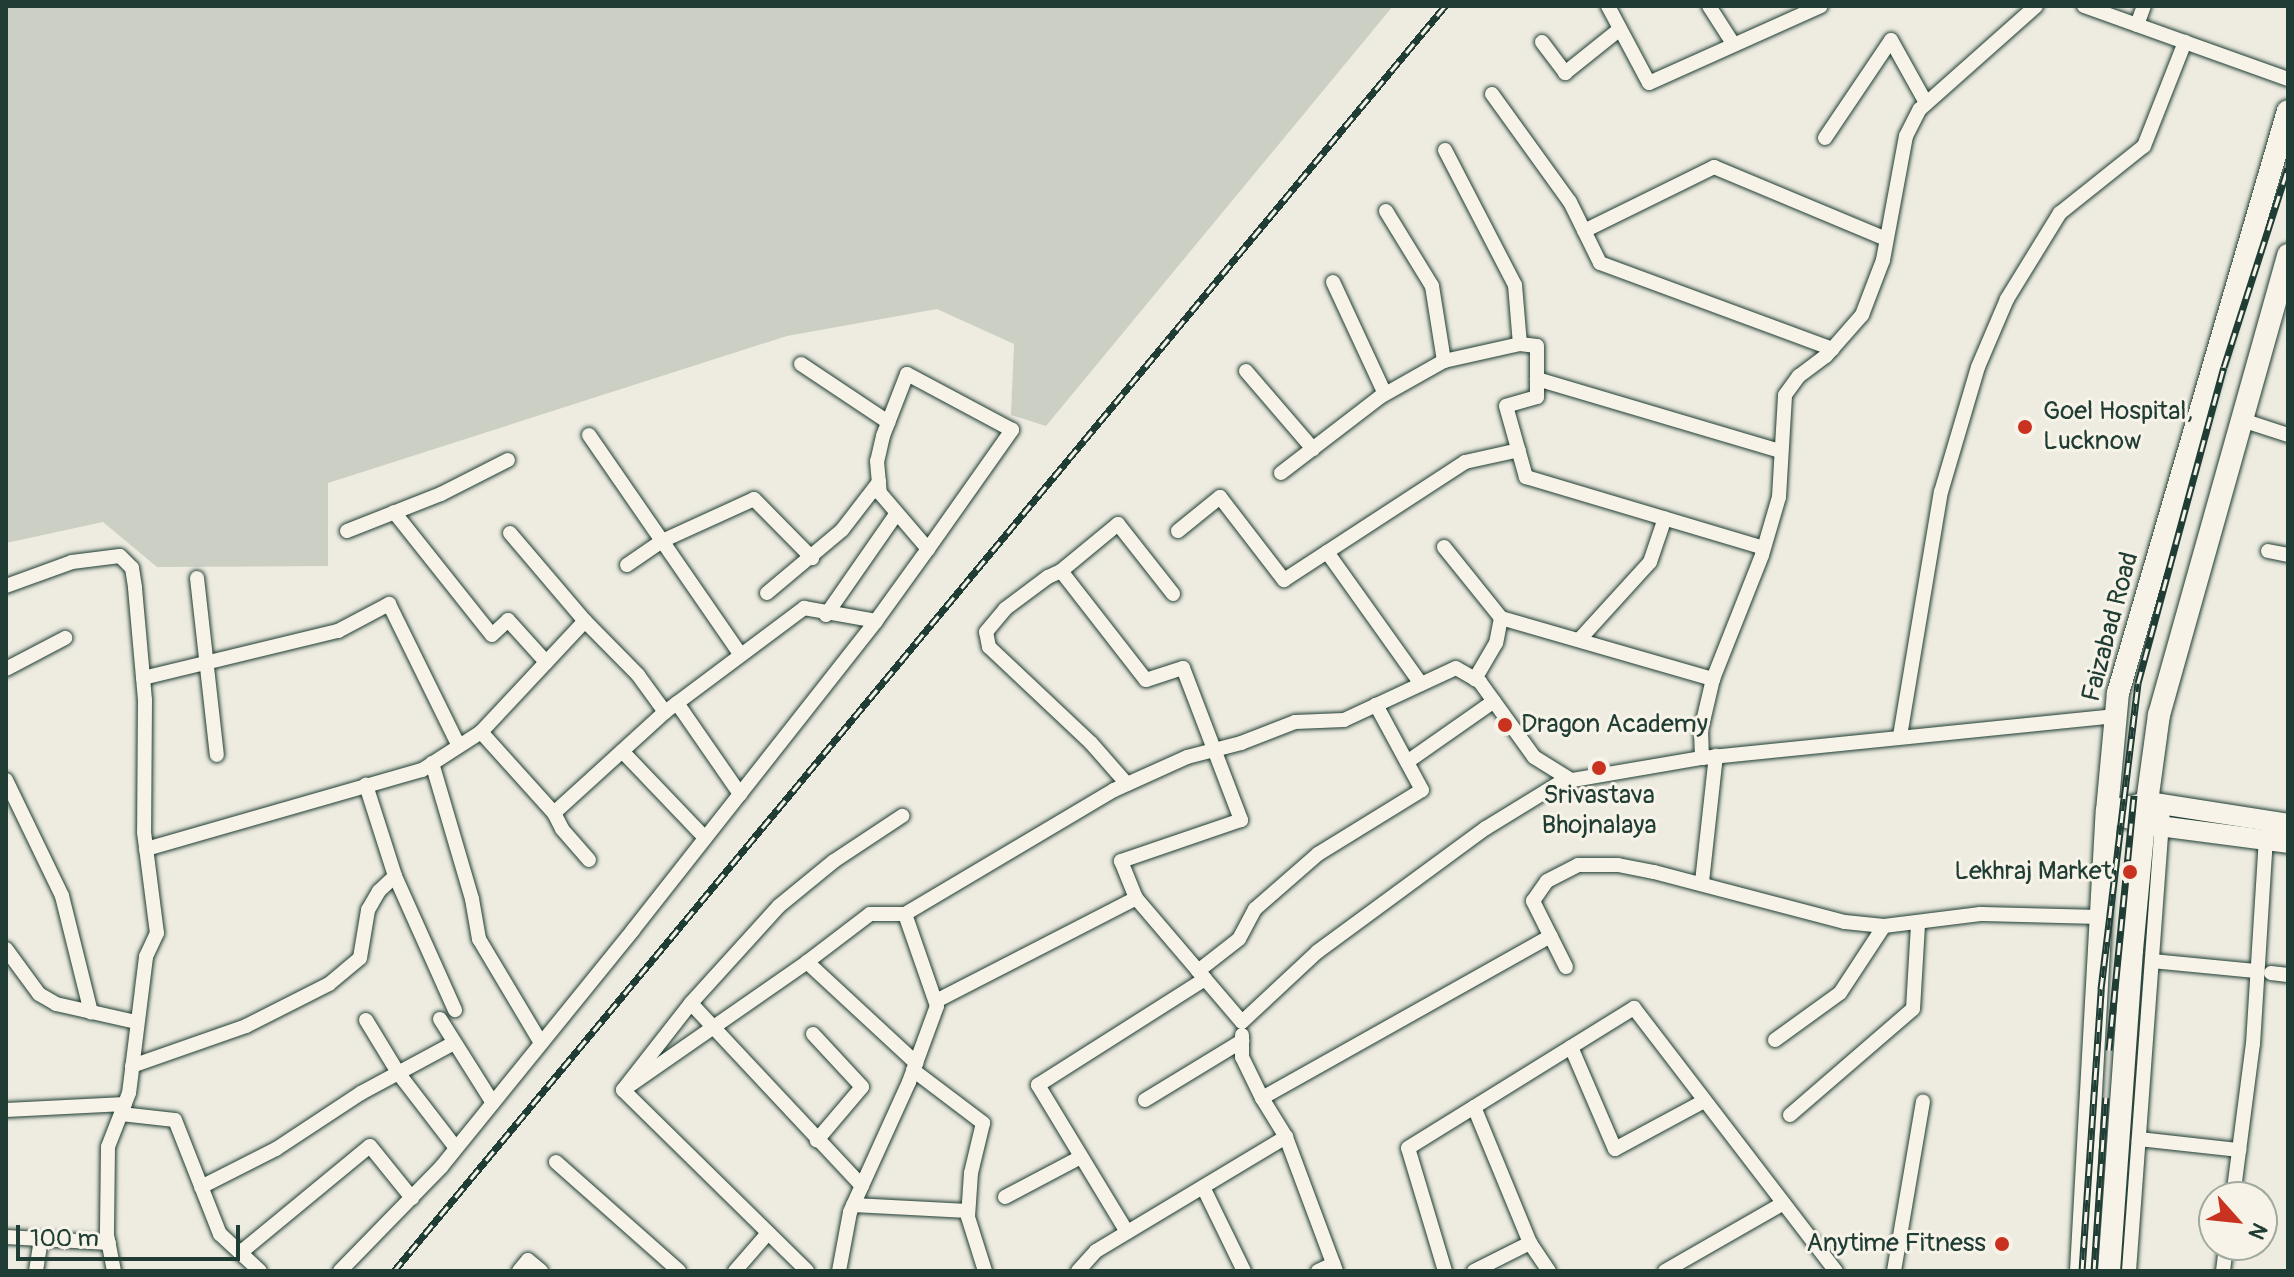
<!DOCTYPE html>
<html>
<head>
<meta charset="utf-8">
<style>
	body { margin:0 }
	#map { position:relative; width:2294px; height:1277px; overflow:hidden; background:#eeece1; font-family:Pangolin,sans-serif }
	div>[style] { position:absolute }
	[style*='--x'] { left:calc(var(--x)*1px); top:calc(var(--y)*1px); width:calc(var(--w)*1px); rotate:calc(var(--a)*1deg) }
	.green>* { inset:0; background:#cccfc4 }
	.roads { filter:drop-shadow(0 0 2px #1f3d34) drop-shadow(0 0 2px #1f3d34) }
	.street>* { height:14px; margin:-7px; padding:0 7px; transform-origin:7px; border-radius:7px; background:#f7f3e8 }
	.secondary>* { height:20px; margin:-10px; padding:0 10px; transform-origin:10px; border-radius:10px; background:#f7f3e8 }
	.primary>* { height:22px; margin:-11px; padding:0 11px; transform-origin:11px; border-radius:11px; background:#f7f3e8 }
	.rail>* { height:7px; margin-top:-3.5px; transform-origin:0; background:repeating-linear-gradient(90deg,#f7f3e8 0 12px,#1f3d34 0 24px); box-sizing:border-box; border-block:2px solid #1f3d34 }
	.dots>* { width:22px; height:22px; translate:-50% -50%; box-sizing:border-box; border:4px solid #f7f3e8; border-radius:50% }
	span { translate:-50% -50%; white-space:nowrap; text-align:center; line-height:1.15; -webkit-text-stroke:6px #f7f3e8; paint-order:stroke }
	.poi-label { font-size:26px; color:#1f3d34 }
	.left { translate:0 -50%; text-align:left }
	.right { translate:-100% -50%; text-align:right }
	.street-label { font-size:26px; color:#1f3d34 }
	.frame { position:absolute; inset:0; border:8px solid #1f3d34; pointer-events:none }
	.north { position:absolute; left:2198px; top:1181px; width:80px; height:80px; box-sizing:border-box; background:#f7f3e8; border:2px solid #a1aaa0; border-radius:50%; rotate:117deg; font-size:22px; font-weight:700; line-height:32px; text-align:center; color:#1f3d34 }
	.north::after { content:''; display:block; margin:auto; width:28px; height:36px; background:#c8321e; clip-path:polygon(50% 0,100% 100%,50% 72%,0 100%) }
	.scale { position:absolute; left:16px; top:1225px; width:224px; height:36px; box-sizing:border-box; border:4px solid #1f3d34; border-top:0; padding-left:10px; font-size:24px; line-height:28px; white-space:nowrap; color:#1f3d34; -webkit-text-stroke:6px #f7f3e8; paint-order:stroke }
</style>
</head>
<body>
<div id="map">
	<div class="green">
		<div style="clip-path:polygon(6px 6px,1393px 6px,1046px 426px,1011px 415px,1014px 344px,937px 309px,787px 336px,328px 483px,328px 566px,157px 567px,103px 522px,6px 543px)"></div>
	</div>
	<div class="roads">
		<div class="street">
			<div style="--x:1608;--y:6;--w:87;--a:62"></div>
			<div style="--x:1649;--y:83;--w:188;--a:-24.1"></div>
			<div style="--x:1709;--y:6;--w:46;--a:57.3"></div>
			<div style="--x:2084;--y:6;--w:217;--a:19.7"></div>
			<div style="--x:2137;--y:25;--w:20;--a:-70"></div>
			<div style="--x:1542;--y:42;--w:39;--a:53"></div>
			<div style="--x:1565;--y:73;--w:70;--a:-38.7"></div>
			<div style="--x:1492;--y:94;--w:133;--a:54.2"></div>
			<div style="--x:1570;--y:202;--w:68;--a:63.8"></div>
			<div style="--x:1600;--y:263;--w:248;--a:20.3"></div>
			<div style="--x:1825;--y:138;--w:118;--a:-56"></div>
			<div style="--x:1891;--y:40;--w:72;--a:60.9"></div>
			<div style="--x:1445;--y:150;--w:152;--a:62.6"></div>
			<div style="--x:1515;--y:285;--w:59;--a:85.2"></div>
			<div style="--x:1386;--y:211;--w:88;--a:58.5"></div>
			<div style="--x:1432;--y:286;--w:76;--a:80.9"></div>
			<div style="--x:1584;--y:231;--w:145;--a:-26.2"></div>
			<div style="--x:1714;--y:167;--w:186;--a:22.7"></div>
			<div style="--x:1333;--y:282;--w:123;--a:65.1"></div>
			<div style="--x:801;--y:364;--w:105;--a:33.7"></div>
			<div style="--x:1246;--y:371;--w:103;--a:49.3"></div>
			<div style="--x:1537;--y:379;--w:253;--a:16.5"></div>
			<div style="--x:2239;--y:419;--w:52;--a:18.1"></div>
			<div style="--x:589;--y:435;--w:267;--a:55.4"></div>
			<div style="--x:1281;--y:473;--w:125;--a:-37.5"></div>
			<div style="--x:1380;--y:397;--w:73;--a:-29.4"></div>
			<div style="--x:1444;--y:361;--w:78;--a:-12.6"></div>
			<div style="--x:1520;--y:344;--w:17;--a:7"></div>
			<div style="--x:1537;--y:346;--w:51;--a:90"></div>
			<div style="--x:1537;--y:397;--w:32;--a:164"></div>
			<div style="--x:1506;--y:406;--w:74;--a:74.3"></div>
			<div style="--x:1526;--y:477;--w:248;--a:16.6"></div>
			<div style="--x:394;--y:512;--w:157;--a:51.5"></div>
			<div style="--x:492;--y:635;--w:22;--a:-43"></div>
			<div style="--x:508;--y:620;--w:57;--a:47.9"></div>
			<div style="--x:347;--y:531;--w:101;--a:-21.5"></div>
			<div style="--x:441;--y:494;--w:75;--a:-26.9"></div>
			<div style="--x:1178;--y:531;--w:54;--a:-39"></div>
			<div style="--x:1220;--y:497;--w:105;--a:52.4"></div>
			<div style="--x:1284;--y:580;--w:216;--a:-33.1"></div>
			<div style="--x:1465;--y:462;--w:55;--a:-12.5"></div>
			<div style="--x:510;--y:533;--w:116;--a:49.6"></div>
			<div style="--x:585;--y:621;--w:76;--a:45.5"></div>
			<div style="--x:638;--y:675;--w:46;--a:53.9"></div>
			<div style="--x:1444;--y:547;--w:91;--a:51.2"></div>
			<div style="--x:1501;--y:618;--w:25;--a:101"></div>
			<div style="--x:1496;--y:643;--w:42;--a:120.3"></div>
			<div style="--x:2268;--y:551;--w:20;--a:11"></div>
			<div style="--x:1327;--y:552;--w:162;--a:54.5"></div>
			<div style="--x:627;--y:565;--w:42;--a:-34.4"></div>
			<div style="--x:662;--y:541;--w:101;--a:-24.5"></div>
			<div style="--x:754;--y:499;--w:83;--a:45.5"></div>
			<div style="--x:1061;--y:571;--w:138;--a:52.1"></div>
			<div style="--x:1146;--y:680;--w:39;--a:-18"></div>
			<div style="--x:1183;--y:668;--w:163;--a:69.1"></div>
			<div style="--x:1241;--y:820;--w:127;--a:161.1"></div>
			<div style="--x:1121;--y:861;--w:40;--a:68"></div>
			<div style="--x:1136;--y:898;--w:163;--a:49.5"></div>
			<div style="--x:1242;--y:1022;--w:103;--a:-43"></div>
			<div style="--x:1317;--y:952;--w:210;--a:-36.3"></div>
			<div style="--x:1486;--y:828;--w:88;--a:-31.5"></div>
			<div style="--x:1561;--y:782;--w:143;--a:-9.7"></div>
			<div style="--x:1702;--y:758;--w:416;--a:-5.8"></div>
			<div style="--x:197;--y:578;--w:178;--a:83.6"></div>
			<div style="--x:6;--y:586;--w:70;--a:-20"></div>
			<div style="--x:72;--y:562;--w:48;--a:-7.1"></div>
			<div style="--x:120;--y:556;--w:17;--a:45"></div>
			<div style="--x:132;--y:568;--w:20;--a:81"></div>
			<div style="--x:135;--y:588;--w:112;--a:84.9"></div>
			<div style="--x:145;--y:700;--w:132;--a:90.4"></div>
			<div style="--x:144;--y:832;--w:102;--a:82.7"></div>
			<div style="--x:157;--y:933;--w:26;--a:115"></div>
			<div style="--x:146;--y:957;--w:137;--a:97.1"></div>
			<div style="--x:129;--y:1093;--w:58;--a:111.3"></div>
			<div style="--x:108;--y:1147;--w:88;--a:90.7"></div>
			<div style="--x:107;--y:1235;--w:37;--a:79"></div>
			<div style="--x:767;--y:593;--w:98;--a:-40"></div>
			<div style="--x:842;--y:530;--w:61;--a:-52.4"></div>
			<div style="--x:826;--y:615;--w:124;--a:-55.2"></div>
			<div style="--x:1501;--y:618;--w:221;--a:16.1"></div>
			<div style="--x:1579;--y:640;--w:105;--a:-47.7"></div>
			<div style="--x:1650;--y:562;--w:46;--a:-71.2"></div>
			<div style="--x:6;--y:669;--w:67;--a:-27.7"></div>
			<div style="--x:143;--y:678;--w:201;--a:-13.6"></div>
			<div style="--x:338;--y:631;--w:58;--a:-27.9"></div>
			<div style="--x:389;--y:604;--w:158;--a:63.8"></div>
			<div style="--x:677;--y:703;--w:111;--a:55.3"></div>
			<div style="--x:481;--y:732;--w:109;--a:48"></div>
			<div style="--x:554;--y:813;--w:18;--a:63"></div>
			<div style="--x:562;--y:829;--w:41;--a:48.9"></div>
			<div style="--x:1900;--y:736;--w:247;--a:-80.5"></div>
			<div style="--x:1941;--y:492;--w:130;--a:-73.5"></div>
			<div style="--x:1978;--y:367;--w:74;--a:-66.9"></div>
			<div style="--x:2007;--y:299;--w:101;--a:-58.4"></div>
			<div style="--x:2060;--y:213;--w:107;--a:-38.6"></div>
			<div style="--x:2144;--y:146;--w:112;--a:-68.5"></div>
			<div style="--x:622;--y:751;--w:120;--a:46.3"></div>
			<div style="--x:1702;--y:758;--w:28;--a:-92"></div>
			<div style="--x:1701;--y:730;--w:52;--a:-76.8"></div>
			<div style="--x:1713;--y:679;--w:133;--a:-68.4"></div>
			<div style="--x:1762;--y:555;--w:60;--a:-73.7"></div>
			<div style="--x:1779;--y:497;--w:102;--a:-86.6"></div>
			<div style="--x:1785;--y:395;--w:24;--a:-54"></div>
			<div style="--x:1799;--y:376;--w:34;--a:-37"></div>
			<div style="--x:1826;--y:356;--w:55;--a:-48.7"></div>
			<div style="--x:1862;--y:315;--w:59;--a:-69.1"></div>
			<div style="--x:1883;--y:260;--w:126;--a:-79.5"></div>
			<div style="--x:1906;--y:136;--w:30;--a:-63"></div>
			<div style="--x:1920;--y:109;--w:155;--a:-41.6"></div>
			<div style="--x:1407;--y:762;--w:106;--a:-35"></div>
			<div style="--x:432;--y:763;--w:142;--a:73.6"></div>
			<div style="--x:472;--y:899;--w:41;--a:80.1"></div>
			<div style="--x:479;--y:939;--w:121;--a:59.2"></div>
			<div style="--x:6;--y:780;--w:129;--a:64.2"></div>
			<div style="--x:62;--y:896;--w:120;--a:76"></div>
			<div style="--x:1127;--y:784;--w:55;--a:-131.3"></div>
			<div style="--x:1091;--y:743;--w:140;--a:-136.7"></div>
			<div style="--x:989;--y:647;--w:15;--a:-101"></div>
			<div style="--x:986;--y:632;--w:30;--a:-50"></div>
			<div style="--x:1005;--y:609;--w:54;--a:-36.7"></div>
			<div style="--x:1048;--y:577;--w:14;--a:-25"></div>
			<div style="--x:1061;--y:571;--w:74;--a:-39.5"></div>
			<div style="--x:1118;--y:524;--w:89;--a:51.8"></div>
			<div style="--x:554;--y:813;--w:150;--a:-42.3"></div>
			<div style="--x:665;--y:712;--w:174;--a:-36.8"></div>
			<div style="--x:804;--y:608;--w:73;--a:10.2"></div>
			<div style="--x:146;--y:849;--w:287;--a:-16"></div>
			<div style="--x:422;--y:770;--w:70;--a:-32.8"></div>
			<div style="--x:481;--y:732;--w:152;--a:-46.9"></div>
			<div style="--x:395;--y:876;--w:147;--a:65.9"></div>
			<div style="--x:1702;--y:882;--w:127;--a:-83.7"></div>
			<div style="--x:6;--y:949;--w:56;--a:53.7"></div>
			<div style="--x:39;--y:994;--w:20;--a:30"></div>
			<div style="--x:56;--y:1004;--w:82;--a:12.7"></div>
			<div style="--x:2152;--y:961;--w:104;--a:5.5"></div>
			<div style="--x:807;--y:962;--w:149;--a:42.8"></div>
			<div style="--x:1566;--y:967;--w:74;--a:-116.6"></div>
			<div style="--x:1533;--y:901;--w:24;--a:-55"></div>
			<div style="--x:1547;--y:881;--w:35;--a:-27"></div>
			<div style="--x:1578;--y:865;--w:40;--a:0"></div>
			<div style="--x:1618;--y:865;--w:37;--a:11"></div>
			<div style="--x:1654;--y:872;--w:197;--a:14.7"></div>
			<div style="--x:1845;--y:922;--w:39;--a:6"></div>
			<div style="--x:1884;--y:926;--w:97;--a:-7.1"></div>
			<div style="--x:1980;--y:914;--w:122;--a:1.4"></div>
			<div style="--x:1198;--y:971;--w:52;--a:-38"></div>
			<div style="--x:1239;--y:939;--w:34;--a:-62"></div>
			<div style="--x:1255;--y:909;--w:84;--a:-41.1"></div>
			<div style="--x:1318;--y:854;--w:122;--a:-31.6"></div>
			<div style="--x:1422;--y:790;--w:97;--a:-118.4"></div>
			<div style="--x:2271;--y:973;--w:17;--a:7"></div>
			<div style="--x:936;--y:1001;--w:225;--a:-27.2"></div>
			<div style="--x:691;--y:1003;--w:110;--a:128"></div>
			<div style="--x:623;--y:1090;--w:258;--a:44.5"></div>
			<div style="--x:440;--y:1019;--w:99;--a:57.8"></div>
			<div style="--x:366;--y:1020;--w:63;--a:58.6"></div>
			<div style="--x:399;--y:1074;--w:93;--a:52.4"></div>
			<div style="--x:813;--y:1034;--w:72;--a:47.2"></div>
			<div style="--x:862;--y:1087;--w:70;--a:130.3"></div>
			<div style="--x:1242;--y:1035;--w:22;--a:90"></div>
			<div style="--x:1242;--y:1057;--w:46;--a:64"></div>
			<div style="--x:1775;--y:1040;--w:80;--a:-35.9"></div>
			<div style="--x:1840;--y:993;--w:80;--a:-56.7"></div>
			<div style="--x:1571;--y:1047;--w:111;--a:66.7"></div>
			<div style="--x:1615;--y:1149;--w:101;--a:-28.3"></div>
			<div style="--x:132;--y:1066;--w:121;--a:-19.3"></div>
			<div style="--x:246;--y:1026;--w:93;--a:-26.8"></div>
			<div style="--x:329;--y:984;--w:40;--a:-40"></div>
			<div style="--x:360;--y:958;--w:49;--a:-80.5"></div>
			<div style="--x:368;--y:910;--w:22;--a:-60"></div>
			<div style="--x:379;--y:891;--w:22;--a:-43"></div>
			<div style="--x:395;--y:876;--w:96;--a:-107.7"></div>
			<div style="--x:913;--y:1070;--w:88;--a:37.1"></div>
			<div style="--x:983;--y:1123;--w:51;--a:103.5"></div>
			<div style="--x:971;--y:1173;--w:44;--a:93.9"></div>
			<div style="--x:968;--y:1217;--w:57;--a:72.5"></div>
			<div style="--x:623;--y:1090;--w:224;--a:-34.8"></div>
			<div style="--x:807;--y:962;--w:79;--a:-37.3"></div>
			<div style="--x:870;--y:914;--w:35;--a:0"></div>
			<div style="--x:905;--y:914;--w:243;--a:-30.7"></div>
			<div style="--x:1114;--y:790;--w:80;--a:-24.3"></div>
			<div style="--x:1187;--y:757;--w:56;--a:-14.5"></div>
			<div style="--x:1241;--y:743;--w:58;--a:-21.3"></div>
			<div style="--x:1295;--y:722;--w:49;--a:-2.3"></div>
			<div style="--x:1344;--y:720;--w:123;--a:-24.9"></div>
			<div style="--x:1456;--y:668;--w:28;--a:30"></div>
			<div style="--x:1480;--y:682;--w:92;--a:54.2"></div>
			<div style="--x:1534;--y:757;--w:44;--a:31.9"></div>
			<div style="--x:1145;--y:1100;--w:114;--a:-31.3"></div>
			<div style="--x:1474;--y:1107;--w:147;--a:67.6"></div>
			<div style="--x:1530;--y:1243;--w:34;--a:56"></div>
			<div style="--x:6;--y:1110;--w:119;--a:-2.9"></div>
			<div style="--x:121;--y:1114;--w:54;--a:6.3"></div>
			<div style="--x:175;--y:1120;--w:123;--a:68.5"></div>
			<div style="--x:220;--y:1234;--w:54;--a:42.8"></div>
			<div style="--x:1790;--y:1115;--w:162;--a:-40.8"></div>
			<div style="--x:1913;--y:1009;--w:85;--a:-86.6"></div>
			<div style="--x:2139;--y:1139;--w:101;--a:6.3"></div>
			<div style="--x:556;--y:1162;--w:164;--a:41.5"></div>
			<div style="--x:862;--y:1186;--w:250;--a:-133.1"></div>
			<div style="--x:691;--y:1003;--w:131;--a:-47.8"></div>
			<div style="--x:779;--y:906;--w:71;--a:-39.3"></div>
			<div style="--x:834;--y:861;--w:82;--a:-33.5"></div>
			<div style="--x:201;--y:1187;--w:84;--a:-26.9"></div>
			<div style="--x:276;--y:1149;--w:102;--a:-33.4"></div>
			<div style="--x:361;--y:1093;--w:106;--a:-28.3"></div>
			<div style="--x:1203;--y:1187;--w:93;--a:64"></div>
			<div style="--x:1005;--y:1197;--w:86;--a:-27.8"></div>
			<div style="--x:2233;--y:1197;--w:154;--a:-82.6"></div>
			<div style="--x:2253;--y:1044;--w:204;--a:-86.4"></div>
			<div style="--x:853;--y:1205;--w:115;--a:3"></div>
			<div style="--x:1127;--y:1232;--w:172;--a:-121.2"></div>
			<div style="--x:1038;--y:1085;--w:198;--a:-32.4"></div>
			<div style="--x:6;--y:1237;--w:103;--a:3.3"></div>
			<div style="--x:240;--y:1253;--w:168;--a:-39.5"></div>
			<div style="--x:370;--y:1146;--w:67;--a:51.1"></div>
			<div style="--x:36;--y:1271;--w:32;--a:-81"></div>
			<div style="--x:340;--y:1271;--w:146;--a:-45.8"></div>
			<div style="--x:442;--y:1166;--w:304;--a:-51"></div>
			<div style="--x:633;--y:930;--w:393;--a:-51.8"></div>
			<div style="--x:876;--y:621;--w:89;--a:-54.2"></div>
			<div style="--x:928;--y:549;--w:146;--a:-54.8"></div>
			<div style="--x:1012;--y:430;--w:119;--a:-151.9"></div>
			<div style="--x:907;--y:374;--w:66;--a:111.2"></div>
			<div style="--x:883;--y:436;--w:26;--a:103"></div>
			<div style="--x:877;--y:461;--w:32;--a:85"></div>
			<div style="--x:880;--y:493;--w:74;--a:49.4"></div>
			<div style="--x:519;--y:1271;--w:14;--a:-51"></div>
			<div style="--x:528;--y:1260;--w:17;--a:40"></div>
			<div style="--x:735;--y:1271;--w:50;--a:-49"></div>
			<div style="--x:839;--y:1271;--w:60;--a:-79.4"></div>
			<div style="--x:850;--y:1212;--w:143;--a:-65.6"></div>
			<div style="--x:909;--y:1082;--w:81;--a:-69.8"></div>
			<div style="--x:937;--y:1006;--w:97;--a:-109.2"></div>
			<div style="--x:1078;--y:1271;--w:27;--a:-48"></div>
			<div style="--x:1096;--y:1251;--w:222;--a:-31"></div>
			<div style="--x:1318;--y:1271;--w:17;--a:-25"></div>
			<div style="--x:1336;--y:1271;--w:143;--a:-110.5"></div>
			<div style="--x:1286;--y:1137;--w:46;--a:-121.6"></div>
			<div style="--x:1262;--y:1098;--w:331;--a:-29.3"></div>
			<div style="--x:1445;--y:1271;--w:128;--a:-106.7"></div>
			<div style="--x:1408;--y:1148;--w:266;--a:-31.8"></div>
			<div style="--x:1634;--y:1008;--w:332;--a:52.5"></div>
			<div style="--x:1474;--y:1271;--w:63;--a:-26.6"></div>
			<div style="--x:1665;--y:1271;--w:135;--a:-29.8"></div>
			<div style="--x:1894;--y:1271;--w:172;--a:-80.3"></div>
			<div style="--x:2129;--y:1271;--w:465;--a:-85.8"></div>
			<div style="--x:2223;--y:1271;--w:26;--a:-83"></div>
		</div>
		<div class="secondary">
			<div style="--x:2107;--y:811;--w:39;--a:19"></div>
			<div style="--x:2144;--y:824;--w:145;--a:7.5"></div>
			<div style="--x:2107;--y:811;--w:42;--a:-12.4"></div>
			<div style="--x:2148;--y:802;--w:142;--a:8.9"></div>
		</div>
		<div class="primary">
			<div style="--x:2081;--y:1271;--w:461;--a:-86.8"></div>
			<div style="--x:2107;--y:811;--w:119;--a:-84.7"></div>
			<div style="--x:2118;--y:693;--w:606;--a:-73.72"></div>
			<div style="--x:2109;--y:1271;--w:322;--a:-85.9"></div>
			<div style="--x:2132;--y:950;--w:127;--a:-84.6"></div>
			<div style="--x:2144;--y:824;--w:110;--a:-82.2"></div>
			<div style="--x:2159;--y:715;--w:478;--a:-74.3"></div>
		</div>
	</div>
	<div class="rail">
		<div style="--x:2109;--y:1050;--w:256;--a:-84.4"></div>
		<div style="--x:394;--y:1271;--w:1645;--a:-50.28"></div>
		<div style="--x:2082;--y:1271;--w:283;--a:-86.1"></div>
		<div style="--x:2101;--y:989;--w:308;--a:-83.1"></div>
		<div style="--x:2138;--y:683;--w:327;--a:-74.8"></div>
		<div style="--x:2224;--y:367;--w:209;--a:-72.2"></div>
		<div style="--x:2094;--y:1271;--w:174;--a:-86.1"></div>
	</div>
	<div class="dots">
		<div style="left:2025px;top:427px;background:#c8321e"></div>
		<div style="left:1505px;top:725px;background:#c8321e"></div>
		<div style="left:1599px;top:768px;background:#c8321e"></div>
		<div style="left:2130px;top:872px;background:#c8321e"></div>
		<div style="left:2002px;top:1244px;background:#c8321e"></div>
	</div>
	<div class="poi-label">
		<span class="left" style="left:2043px;top:427px">Goel Hospital,<br>Lucknow</span>
		<span class="left" style="left:1521px;top:725px">Dragon Academy</span>
		<span style="left:1599px;top:811px">Srivastava<br>Bhojnalaya</span>
		<span class="right" style="left:2112px;top:872px">Lekhraj Market</span>
		<span class="right" style="left:1986px;top:1244px">Anytime Fitness</span>
	</div>
	<div class="street-label">
		<span style="left:2111px;top:627px;rotate:-75deg">Faizabad Road</span>
	</div>
	<div class="frame"></div>
	<div class="north">N</div>
	<div class="scale">100 m</div>
</div>
</body>
</html>
